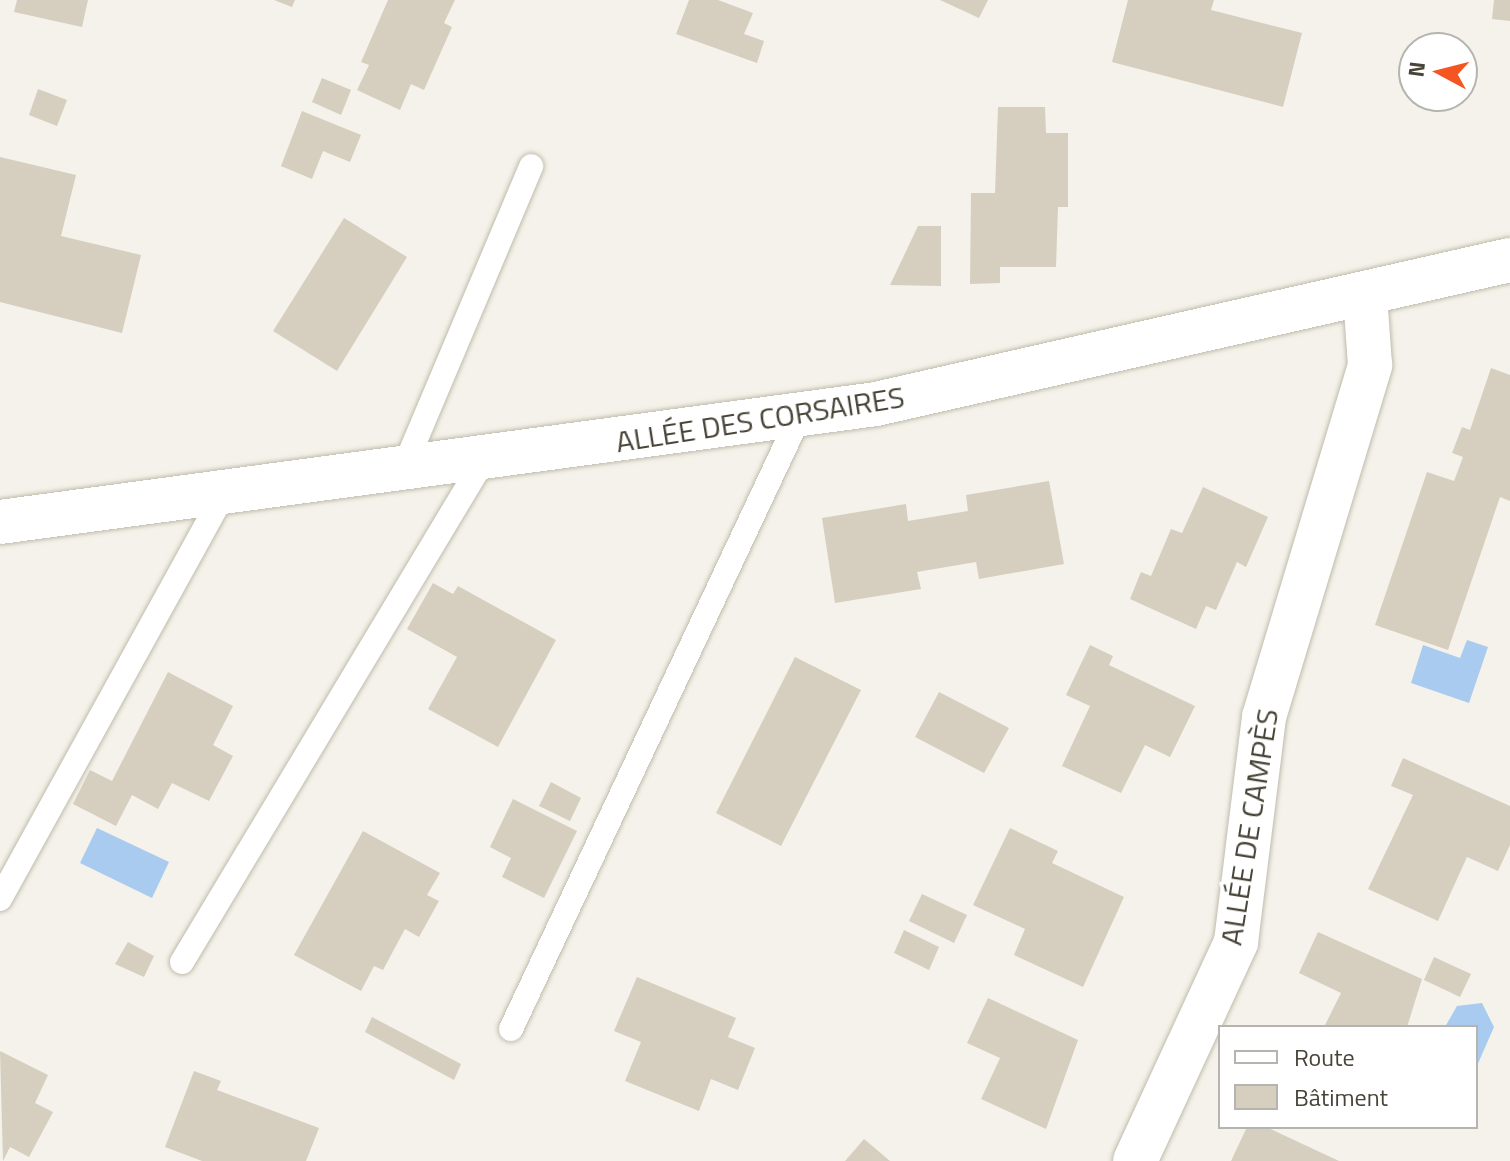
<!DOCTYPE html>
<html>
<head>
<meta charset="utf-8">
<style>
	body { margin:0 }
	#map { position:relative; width:1510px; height:1161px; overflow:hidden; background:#f4f2ea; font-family:"Titillium Web",sans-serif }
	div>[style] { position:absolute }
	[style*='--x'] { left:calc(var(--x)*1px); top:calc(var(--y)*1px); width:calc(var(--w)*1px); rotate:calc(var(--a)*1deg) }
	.water>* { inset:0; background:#a8cbef }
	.building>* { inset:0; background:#d6cfbf }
	.roads { filter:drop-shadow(0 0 2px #c0bbac) drop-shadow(0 0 2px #c0bbac) }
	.lane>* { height:24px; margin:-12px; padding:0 12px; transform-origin:12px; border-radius:12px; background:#fff }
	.street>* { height:44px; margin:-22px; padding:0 22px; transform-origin:22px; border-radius:22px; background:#fff }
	span { translate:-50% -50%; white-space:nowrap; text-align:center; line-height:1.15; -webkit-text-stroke:7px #fff; paint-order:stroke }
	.street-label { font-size:30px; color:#484438 }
	.legend { position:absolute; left:1218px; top:1025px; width:260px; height:104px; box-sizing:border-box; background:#fff; border:2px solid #b6b4af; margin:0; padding:10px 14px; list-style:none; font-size:24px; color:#484438 }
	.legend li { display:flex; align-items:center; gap:16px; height:40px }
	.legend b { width:40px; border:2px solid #b6b4af }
	.north { position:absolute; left:1398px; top:32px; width:80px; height:80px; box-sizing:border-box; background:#fff; border:2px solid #b6b4af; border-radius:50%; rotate:277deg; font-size:22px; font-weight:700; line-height:32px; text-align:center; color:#484438 }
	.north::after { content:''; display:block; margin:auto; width:28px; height:36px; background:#f55520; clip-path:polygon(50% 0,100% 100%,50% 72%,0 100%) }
</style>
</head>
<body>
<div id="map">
	<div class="water">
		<div style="clip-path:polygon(1467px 640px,1488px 647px,1469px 703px,1411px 683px,1423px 645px,1460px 658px)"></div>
		<div style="clip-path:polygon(97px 828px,169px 862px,152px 898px,80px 863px)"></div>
		<div style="clip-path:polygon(1482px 1003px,1494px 1027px,1476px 1068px,1476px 1027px,1445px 1027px,1457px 1006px)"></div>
	</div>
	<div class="building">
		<div style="clip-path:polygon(17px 0,88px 0,82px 27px,14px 12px)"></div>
		<div style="clip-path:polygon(274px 0,295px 0,292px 7px)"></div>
		<div style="clip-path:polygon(388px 0,455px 0,444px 23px,452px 27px,424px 90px,411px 84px,400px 110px,357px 90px,369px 65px,361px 62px)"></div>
		<div style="clip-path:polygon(689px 0,718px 0,753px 13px,744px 34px,764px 41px,757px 63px,676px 34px)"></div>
		<div style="clip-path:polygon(940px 0,988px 0,979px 18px)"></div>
		<div style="clip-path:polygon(1128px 0,1214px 0,1211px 10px,1302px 33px,1283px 107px,1112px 62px)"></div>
		<div style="clip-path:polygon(1494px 0,1510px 0,1510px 21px,1492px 19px)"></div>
		<div style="clip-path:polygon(322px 78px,351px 90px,341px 115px,312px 102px)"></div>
		<div style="clip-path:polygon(38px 89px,67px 100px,57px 126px,29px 115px)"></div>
		<div style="clip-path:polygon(998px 107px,1045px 107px,1046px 133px,1068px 133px,1068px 207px,1058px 207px,1056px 267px,1000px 267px,1000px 283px,970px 284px,971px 193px,995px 193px)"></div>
		<div style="clip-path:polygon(302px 111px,361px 135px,350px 162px,323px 151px,312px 179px,281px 166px)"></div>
		<div style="clip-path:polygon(0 157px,76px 175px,61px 236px,141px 255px,122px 333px,0 302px)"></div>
		<div style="clip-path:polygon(344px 218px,407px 257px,337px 371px,273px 331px)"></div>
		<div style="clip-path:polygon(918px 226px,941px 226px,941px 286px,890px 285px)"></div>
		<div style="clip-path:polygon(1491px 368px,1510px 375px,1510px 501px,1500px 497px,1448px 650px,1375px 625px,1427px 472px,1454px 481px,1463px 457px,1452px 453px,1462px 427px,1470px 430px)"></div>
		<div style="clip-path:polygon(1049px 481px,1064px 564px,979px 579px,976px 562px,917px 572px,921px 589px,835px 603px,822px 518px,906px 504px,908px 521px,968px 511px,966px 495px)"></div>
		<div style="clip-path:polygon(1203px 487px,1268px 517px,1246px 567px,1237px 562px,1216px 610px,1206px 606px,1196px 629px,1130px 599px,1141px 572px,1151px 576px,1171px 529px,1182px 533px)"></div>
		<div style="clip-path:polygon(433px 583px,453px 594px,458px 586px,556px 640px,498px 747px,428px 709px,457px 657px,407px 629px)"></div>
		<div style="clip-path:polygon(1090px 645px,1113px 656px,1109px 665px,1195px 706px,1170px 757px,1145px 745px,1121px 793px,1062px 766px,1090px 706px,1066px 695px)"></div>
		<div style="clip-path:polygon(795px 657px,861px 690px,781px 846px,716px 813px)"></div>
		<div style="clip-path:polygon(168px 672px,233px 706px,213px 745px,233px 756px,209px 801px,172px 783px,158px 809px,132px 795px,116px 826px,73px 804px,90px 770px,112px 781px)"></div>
		<div style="clip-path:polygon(939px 692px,1009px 728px,984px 773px,915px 737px)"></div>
		<div style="clip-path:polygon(1403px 758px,1510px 806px,1510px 845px,1498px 871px,1467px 857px,1438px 921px,1368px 889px,1413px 795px,1391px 786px)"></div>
		<div style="clip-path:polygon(551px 782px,581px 798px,570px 821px,539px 806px)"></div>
		<div style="clip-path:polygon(513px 799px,577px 831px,544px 898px,502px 877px,511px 858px,490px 847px)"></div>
		<div style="clip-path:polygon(1010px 828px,1058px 851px,1052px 863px,1124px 897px,1083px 987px,1014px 955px,1025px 929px,973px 905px)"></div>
		<div style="clip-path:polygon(363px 831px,440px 873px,427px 895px,439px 901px,419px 937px,405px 929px,383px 970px,374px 966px,361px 991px,294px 955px)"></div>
		<div style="clip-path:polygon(922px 894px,967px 915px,954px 943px,909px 921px)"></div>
		<div style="clip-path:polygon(904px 930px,939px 947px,929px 970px,894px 953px)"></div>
		<div style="clip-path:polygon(1318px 932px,1422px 979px,1407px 1027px,1325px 1025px,1341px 993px,1299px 973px)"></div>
		<div style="clip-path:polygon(128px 942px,154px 956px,144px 977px,115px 964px)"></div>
		<div style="clip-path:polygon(1434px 957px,1471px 974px,1460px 997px,1424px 980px)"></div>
		<div style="clip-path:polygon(637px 977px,736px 1018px,728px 1037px,755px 1048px,738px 1090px,711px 1079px,699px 1111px,625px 1081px,641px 1042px,614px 1031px)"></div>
		<div style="clip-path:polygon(988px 998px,1078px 1040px,1046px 1129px,981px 1099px,1000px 1058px,967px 1043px)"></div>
		<div style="clip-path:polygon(372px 1017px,461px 1064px,454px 1080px,365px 1032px)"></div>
		<div style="clip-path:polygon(0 1051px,48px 1075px,35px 1103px,53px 1112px,29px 1157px,10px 1147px,3px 1161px)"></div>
		<div style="clip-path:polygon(194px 1071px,221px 1081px,217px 1090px,319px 1128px,306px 1161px,202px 1161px,165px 1147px)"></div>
		<div style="clip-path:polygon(1247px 1127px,1266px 1127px,1339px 1161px,1231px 1161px)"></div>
		<div style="clip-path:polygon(864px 1139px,890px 1161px,845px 1161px)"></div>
	</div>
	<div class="roads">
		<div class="lane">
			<div style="--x:402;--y:472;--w:332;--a:-67.1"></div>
			<div style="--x:0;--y:899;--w:463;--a:-61.1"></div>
			<div style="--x:182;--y:962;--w:584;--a:-59"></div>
			<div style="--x:511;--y:1029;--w:679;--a:-64.79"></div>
		</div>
		<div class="street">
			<div style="--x:0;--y:522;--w:884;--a:-7.67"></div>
			<div style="--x:876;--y:404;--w:650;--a:-12.8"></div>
			<div style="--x:1135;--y:1161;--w:241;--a:-65.2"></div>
			<div style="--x:1236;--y:942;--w:227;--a:-82.9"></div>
			<div style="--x:1264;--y:717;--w:368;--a:-73.2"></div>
			<div style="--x:1370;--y:365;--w:70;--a:-94.1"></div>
		</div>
	</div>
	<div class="street-label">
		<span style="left:760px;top:419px;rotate:-9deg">ALLÉE DES CORSAIRES</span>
		<span style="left:1249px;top:827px;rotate:-81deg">ALLÉE DE CAMPÈS</span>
	</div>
	<ul class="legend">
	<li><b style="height:10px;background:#fff"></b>Route</li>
	<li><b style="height:22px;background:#d6cfbf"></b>Bâtiment</li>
	</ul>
	<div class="north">N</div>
</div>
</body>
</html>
